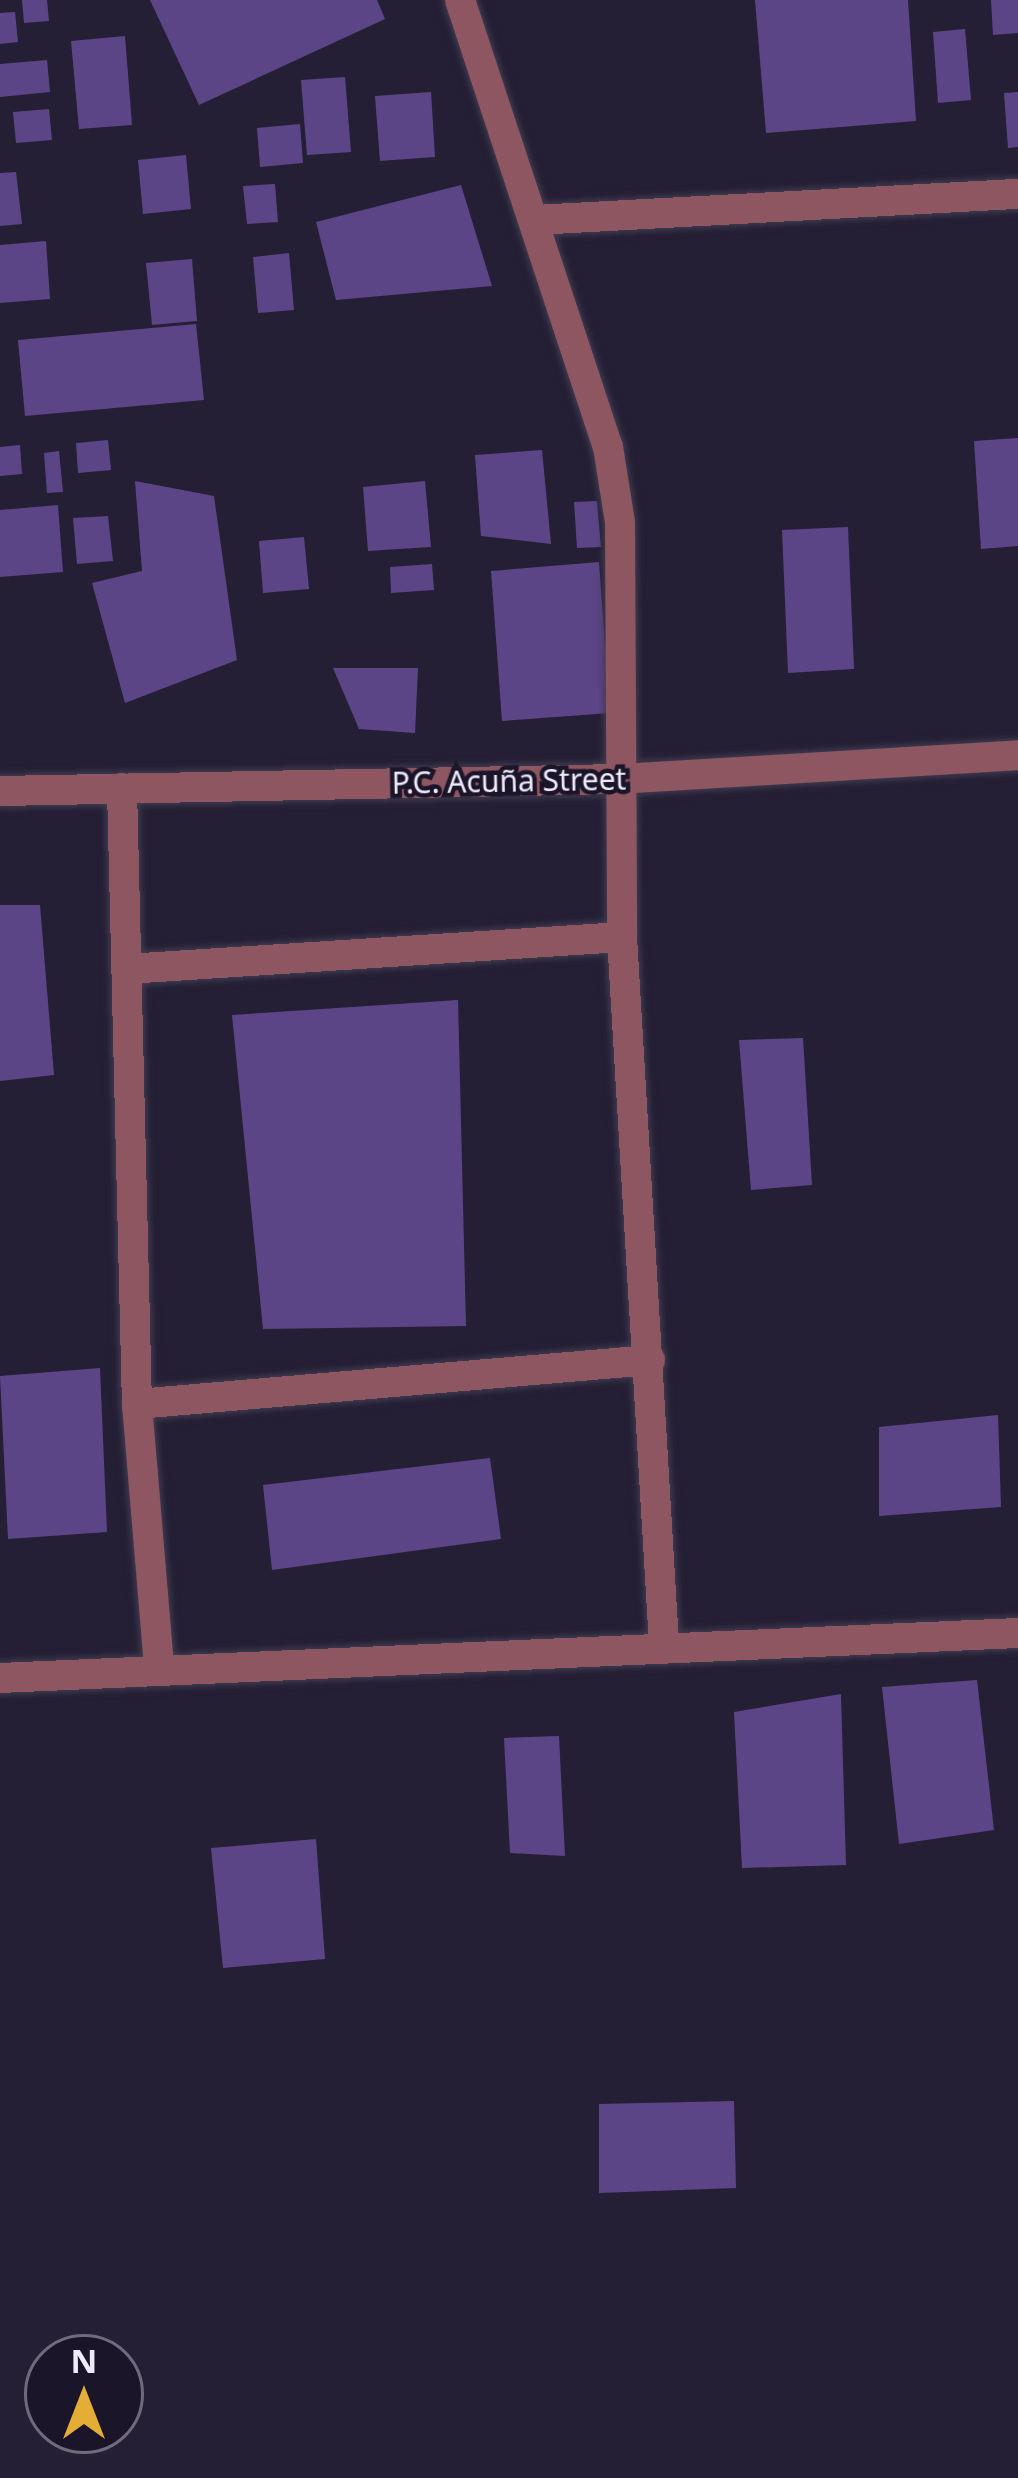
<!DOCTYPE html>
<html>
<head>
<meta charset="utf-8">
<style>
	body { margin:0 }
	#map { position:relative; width:1018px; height:2478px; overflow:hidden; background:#241f34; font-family:"Noto Sans",sans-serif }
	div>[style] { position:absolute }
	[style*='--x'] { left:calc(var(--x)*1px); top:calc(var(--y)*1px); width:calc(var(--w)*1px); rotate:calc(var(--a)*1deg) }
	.building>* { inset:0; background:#5c4587 }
	.roads { filter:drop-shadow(0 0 3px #403c50) drop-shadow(0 0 3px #403c50) }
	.service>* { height:30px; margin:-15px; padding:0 15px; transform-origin:15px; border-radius:15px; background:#8e5661 }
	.minor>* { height:30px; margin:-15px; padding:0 15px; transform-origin:15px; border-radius:15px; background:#8e5661 }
	.tertiary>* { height:30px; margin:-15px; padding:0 15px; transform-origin:15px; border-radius:15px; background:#8e5661 }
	span { translate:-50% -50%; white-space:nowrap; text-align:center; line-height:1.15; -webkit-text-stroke:9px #1b152a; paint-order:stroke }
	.street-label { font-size:30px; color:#eeebfa }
	.north { position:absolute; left:24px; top:2334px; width:120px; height:120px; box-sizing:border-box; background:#1b152a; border:3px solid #6f6b7d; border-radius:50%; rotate:0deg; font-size:33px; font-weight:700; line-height:48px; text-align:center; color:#eeebfa }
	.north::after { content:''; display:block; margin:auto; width:42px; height:54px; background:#e4ad35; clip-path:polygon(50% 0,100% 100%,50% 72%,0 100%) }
</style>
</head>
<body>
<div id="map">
	<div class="building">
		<div style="clip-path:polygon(22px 0,47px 0,49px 21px,24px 23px)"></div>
		<div style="clip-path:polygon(150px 0,377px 0,385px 19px,199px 105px)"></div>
		<div style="clip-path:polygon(755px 0,908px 0,916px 121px,766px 133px)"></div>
		<div style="clip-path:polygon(991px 0,1018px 0,1018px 33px,993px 35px)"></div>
		<div style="clip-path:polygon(15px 12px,18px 42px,0 44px,0 13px)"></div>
		<div style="clip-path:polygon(965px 29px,971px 100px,938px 103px,933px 32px)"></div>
		<div style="clip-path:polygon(125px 36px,132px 125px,79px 129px,71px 41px)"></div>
		<div style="clip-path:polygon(47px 60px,50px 92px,0 97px,0 64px)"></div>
		<div style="clip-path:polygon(345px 77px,351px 152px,307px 155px,301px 80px)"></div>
		<div style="clip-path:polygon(431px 92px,435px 157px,380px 161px,375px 96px)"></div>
		<div style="clip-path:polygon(1018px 92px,1018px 147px,1008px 148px,1004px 93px)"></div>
		<div style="clip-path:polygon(49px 109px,52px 140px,16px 143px,13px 112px)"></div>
		<div style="clip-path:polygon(300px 124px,303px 163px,260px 167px,257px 128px)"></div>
		<div style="clip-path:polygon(186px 155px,191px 209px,143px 214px,138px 160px)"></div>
		<div style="clip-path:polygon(16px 172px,22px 224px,0 226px,0 173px)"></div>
		<div style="clip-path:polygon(275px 184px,278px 222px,247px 224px,243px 186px)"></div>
		<div style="clip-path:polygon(461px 185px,492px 286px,336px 300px,316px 222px)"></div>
		<div style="clip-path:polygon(46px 241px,50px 299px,0 303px,0 245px)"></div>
		<div style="clip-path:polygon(289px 253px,294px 310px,258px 313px,253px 257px)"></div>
		<div style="clip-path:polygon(192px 259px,197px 321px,152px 325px,146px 263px)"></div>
		<div style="clip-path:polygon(196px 324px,204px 400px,25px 416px,18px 340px)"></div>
		<div style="clip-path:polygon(1018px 438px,1018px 546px,981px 549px,974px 441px)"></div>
		<div style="clip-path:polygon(108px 440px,111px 470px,78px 473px,76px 443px)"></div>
		<div style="clip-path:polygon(20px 445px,22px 474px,0 476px,0 447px)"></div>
		<div style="clip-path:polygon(542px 450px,551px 544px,481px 536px,475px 455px)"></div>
		<div style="clip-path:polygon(59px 451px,63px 492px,47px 493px,44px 453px)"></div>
		<div style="clip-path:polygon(135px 481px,214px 496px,237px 660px,125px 703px,92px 583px,142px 571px)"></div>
		<div style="clip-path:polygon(425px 481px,431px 547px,368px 551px,363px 487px)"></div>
		<div style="clip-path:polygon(597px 501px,601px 547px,577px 548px,574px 502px)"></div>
		<div style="clip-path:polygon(58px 505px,63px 572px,0 577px,0 510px)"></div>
		<div style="clip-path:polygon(108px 516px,113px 561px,77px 564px,73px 518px)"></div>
		<div style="clip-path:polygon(848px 527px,854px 669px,788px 673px,782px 530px)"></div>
		<div style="clip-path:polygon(304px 537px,309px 589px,263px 593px,259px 541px)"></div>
		<div style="clip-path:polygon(599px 562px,610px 713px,502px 721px,491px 571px)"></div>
		<div style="clip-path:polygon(432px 564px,434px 590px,391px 593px,390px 567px)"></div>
		<div style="clip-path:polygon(333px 668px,418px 668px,415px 733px,359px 729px)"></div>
		<div style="clip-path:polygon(0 905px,40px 905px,54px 1075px,0 1081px)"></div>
		<div style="clip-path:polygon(458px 1000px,466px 1326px,263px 1329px,232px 1015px)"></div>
		<div style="clip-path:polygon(803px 1038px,812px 1185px,751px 1190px,739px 1040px)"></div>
		<div style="clip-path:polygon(100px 1368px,107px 1532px,8px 1539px,0 1376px)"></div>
		<div style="clip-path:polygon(998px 1415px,1001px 1507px,879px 1516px,879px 1427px)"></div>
		<div style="clip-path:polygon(490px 1458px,501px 1539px,272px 1570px,263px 1485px)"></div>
		<div style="clip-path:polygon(977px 1680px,994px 1830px,899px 1844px,882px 1687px)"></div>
		<div style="clip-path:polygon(841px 1694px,846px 1865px,742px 1868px,734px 1712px)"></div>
		<div style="clip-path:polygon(559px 1736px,565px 1856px,510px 1853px,504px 1738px)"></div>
		<div style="clip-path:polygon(316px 1839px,325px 1959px,223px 1968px,211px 1848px)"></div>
		<div style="clip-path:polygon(734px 2101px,736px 2188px,599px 2193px,599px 2104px)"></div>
	</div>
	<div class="roads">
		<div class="service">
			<div style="--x:122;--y:788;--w:616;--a:88.61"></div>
			<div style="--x:137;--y:1404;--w:264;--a:85.2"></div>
			<div style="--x:127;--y:969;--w:496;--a:-3.7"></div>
			<div style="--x:137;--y:1404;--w:515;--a:-4.9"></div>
		</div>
		<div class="minor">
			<div style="--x:460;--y:0;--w:471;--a:71.7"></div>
			<div style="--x:608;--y:447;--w:76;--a:80.9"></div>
			<div style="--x:620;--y:522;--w:415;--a:89.7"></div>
			<div style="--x:622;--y:937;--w:708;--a:86.6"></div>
			<div style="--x:535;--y:220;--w:484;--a:-3.1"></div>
			<div style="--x:0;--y:791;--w:619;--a:-1.11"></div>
			<div style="--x:619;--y:779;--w:400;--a:-3.4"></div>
		</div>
		<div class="tertiary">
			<div style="--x:0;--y:1678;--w:1019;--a:-2.53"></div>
		</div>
	</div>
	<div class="street-label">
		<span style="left:509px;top:781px;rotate:-1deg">P.C. Acuña Street</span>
	</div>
	<div class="north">N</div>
</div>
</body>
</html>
